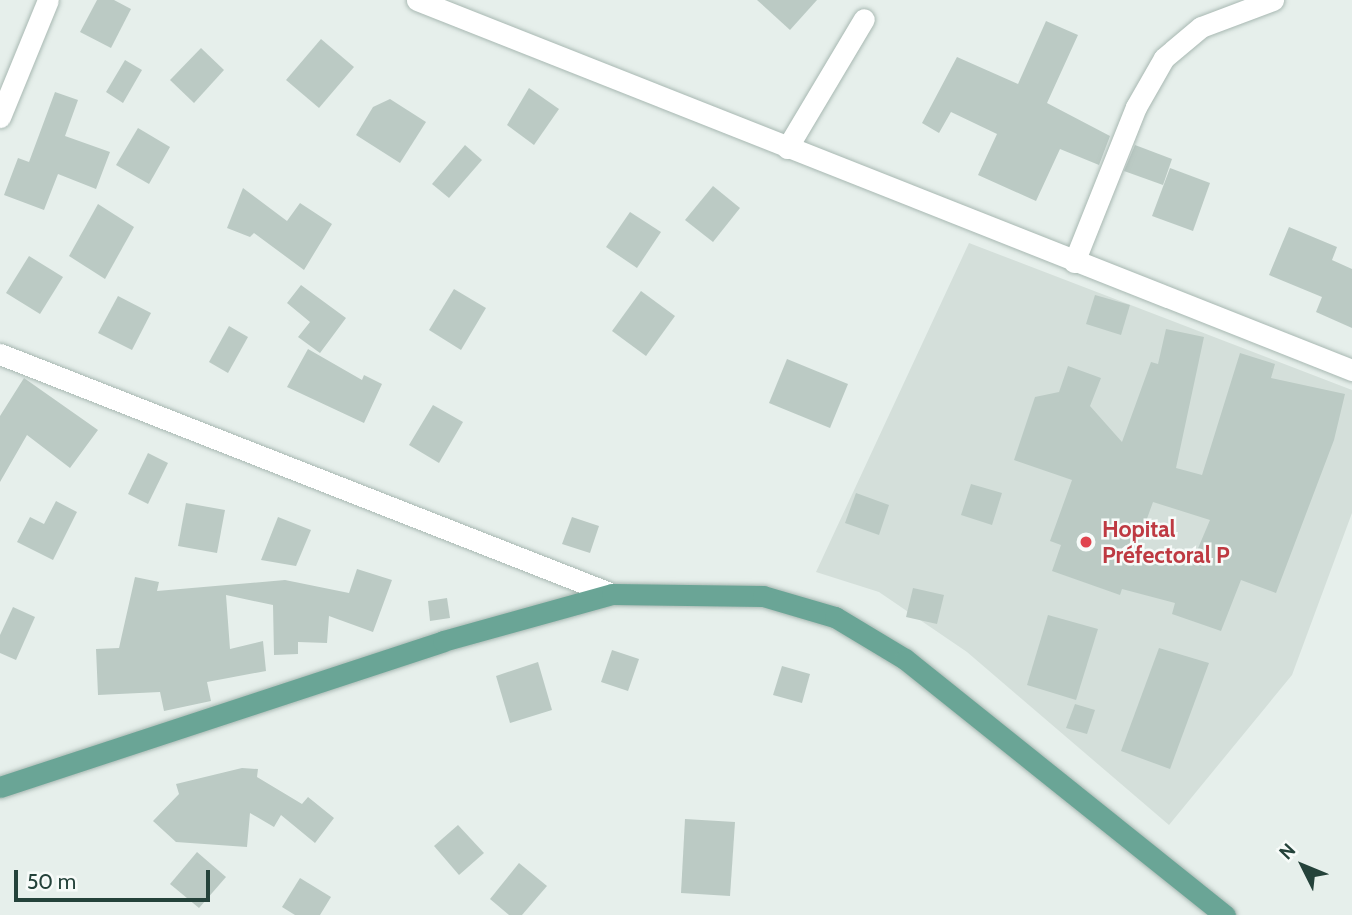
<!DOCTYPE html>
<html>
<head>
<meta charset="utf-8">
<style>
	body { margin:0 }
	#map { position:relative; width:1352px; height:915px; overflow:hidden; background:#e6efeb; font-family:Cabin,sans-serif }
	div>[style] { position:absolute }
	[style*='--x'] { left:calc(var(--x)*1px); top:calc(var(--y)*1px); width:calc(var(--w)*1px); rotate:calc(var(--a)*1deg) }
	.built>* { inset:0; background:#d4dfda }
	.building>* { inset:0; background:#bbcac4 }
	.roads { filter:drop-shadow(0 0 2px #a8b8b2) drop-shadow(0 0 2px #a8b8b2) }
	.street>* { height:21px; margin:-10.5px; padding:0 10.5px; transform-origin:10.5px; border-radius:10.5px; background:#fff }
	.primary>* { height:21px; margin:-10.5px; padding:0 10.5px; transform-origin:10.5px; border-radius:10.5px; background:#6aa596 }
	.dots>* { width:19px; height:19px; translate:-50% -50%; box-sizing:border-box; border:4px solid #f7fbf9; border-radius:50% }
	span { translate:-50% -50%; white-space:nowrap; text-align:center; line-height:1.15; -webkit-text-stroke:5px #f7fbf9; paint-order:stroke }
	.health-label { font-size:23px; color:#be3a42; font-weight:700 }
	.left { translate:0 -50%; text-align:left }
	.north { position:absolute; left:1268px; top:831px; width:70px; height:70px; -webkit-text-stroke:5px #f7fbf9; paint-order:stroke; rotate:313deg; font-size:19px; font-weight:700; line-height:28px; text-align:center; color:#24423a }
	.north::after { content:''; display:block; margin:auto; width:24px; height:32px; background:#24423a; clip-path:polygon(50% 0,100% 100%,50% 72%,0 100%) }
	.scale { position:absolute; left:14px; top:870px; width:196px; height:32px; box-sizing:border-box; border:4px solid #24423a; border-top:0; padding-left:9px; font-size:21px; line-height:24px; white-space:nowrap; color:#24423a; -webkit-text-stroke:5px #f7fbf9; paint-order:stroke }
</style>
</head>
<body>
<div id="map">
	<div class="built">
		<div style="clip-path:polygon(969px 243px,1352px 390px,1352px 513px,1292px 675px,1169px 825px,967px 652px,879px 592px,816px 572px)"></div>
	</div>
	<div class="building">
		<div style="clip-path:polygon(97px 0,114px 0,131px 9px,111px 48px,80px 32px)"></div>
		<div style="clip-path:polygon(757px 0,817px 0,790px 30px)"></div>
		<div style="clip-path:polygon(1046px 21px,1078px 35px,1047px 103px,1110px 136px,1099px 165px,1060px 149px,1036px 201px,978px 175px,997px 134px,951px 112px,939px 133px,922px 123px,957px 57px,1018px 84px)"></div>
		<div style="clip-path:polygon(321px 39px,354px 67px,319px 108px,286px 80px)"></div>
		<div style="clip-path:polygon(201px 48px,224px 70px,194px 103px,170px 80px)"></div>
		<div style="clip-path:polygon(125px 60px,142px 70px,123px 103px,106px 92px)"></div>
		<div style="clip-path:polygon(529px 88px,559px 109px,534px 145px,507px 125px)"></div>
		<div style="clip-path:polygon(55px 92px,78px 100px,65px 136px,110px 152px,96px 189px,58px 174px,44px 210px,4px 195px,18px 158px,29px 162px)"></div>
		<div style="clip-path:polygon(390px 99px,426px 122px,400px 163px,356px 135px,373px 107px)"></div>
		<div style="clip-path:polygon(138px 128px,170px 147px,149px 184px,116px 165px)"></div>
		<div style="clip-path:polygon(465px 145px,482px 160px,449px 198px,432px 184px)"></div>
		<div style="clip-path:polygon(1135px 145px,1172px 159px,1163px 185px,1124px 171px)"></div>
		<div style="clip-path:polygon(1170px 168px,1210px 183px,1193px 231px,1152px 216px)"></div>
		<div style="clip-path:polygon(713px 186px,740px 208px,713px 242px,685px 220px)"></div>
		<div style="clip-path:polygon(243px 188px,287px 221px,300px 203px,332px 224px,304px 270px,254px 233px,250px 237px,227px 228px)"></div>
		<div style="clip-path:polygon(98px 204px,134px 227px,105px 279px,69px 256px)"></div>
		<div style="clip-path:polygon(630px 212px,661px 232px,637px 268px,606px 247px)"></div>
		<div style="clip-path:polygon(1289px 227px,1337px 247px,1332px 260px,1352px 269px,1352px 328px,1316px 312px,1322px 297px,1269px 275px)"></div>
		<div style="clip-path:polygon(29px 256px,63px 277px,40px 314px,6px 293px)"></div>
		<div style="clip-path:polygon(301px 285px,346px 318px,320px 353px,298px 337px,310px 322px,287px 303px)"></div>
		<div style="clip-path:polygon(454px 289px,486px 308px,461px 350px,429px 330px)"></div>
		<div style="clip-path:polygon(641px 291px,675px 316px,646px 356px,612px 331px)"></div>
		<div style="clip-path:polygon(1095px 295px,1130px 305px,1121px 335px,1086px 324px)"></div>
		<div style="clip-path:polygon(118px 296px,151px 313px,132px 350px,98px 333px)"></div>
		<div style="clip-path:polygon(229px 326px,248px 337px,228px 373px,209px 362px)"></div>
		<div style="clip-path:polygon(evenodd,1166px 329px,1204px 337px,1176px 468px,1202px 475px,1240px 353px,1275px 364px,1271px 378px,1345px 394px,1334px 440px,1276px 593px,1241px 580px,1221px 631px,1172px 614px,1175px 603px,1122px 589px,1120px 595px,1052px 571px,1061px 545px,1050px 541px,1072px 480px,1014px 460px,1035px 397px,1059px 392px,1068px 366px,1101px 378px,1090px 406px,1122px 442px,1151px 362px,1158px 364px,1166px 329px,1153px 502px,1210px 520px,1191px 565px,1136px 549px,1153px 502px)"></div>
		<div style="clip-path:polygon(308px 349px,362px 380px,364px 375px,382px 384px,364px 423px,287px 387px)"></div>
		<div style="clip-path:polygon(787px 359px,848px 384px,830px 428px,769px 403px)"></div>
		<div style="clip-path:polygon(24px 378px,98px 430px,70px 468px,27px 435px,0 482px,0 416px)"></div>
		<div style="clip-path:polygon(433px 405px,463px 422px,439px 463px,409px 445px)"></div>
		<div style="clip-path:polygon(148px 453px,168px 463px,148px 504px,128px 494px)"></div>
		<div style="clip-path:polygon(971px 484px,1002px 493px,992px 525px,961px 515px)"></div>
		<div style="clip-path:polygon(856px 493px,889px 505px,879px 535px,845px 523px)"></div>
		<div style="clip-path:polygon(56px 501px,77px 512px,53px 560px,17px 542px,30px 517px,44px 524px)"></div>
		<div style="clip-path:polygon(186px 503px,225px 510px,217px 553px,178px 546px)"></div>
		<div style="clip-path:polygon(278px 517px,311px 530px,296px 566px,261px 560px)"></div>
		<div style="clip-path:polygon(572px 517px,599px 526px,590px 553px,562px 544px)"></div>
		<div style="clip-path:polygon(357px 569px,392px 580px,373px 632px,329px 616px,327px 643px,298px 642px,298px 654px,274px 655px,273px 605px,226px 595px,230px 649px,263px 641px,266px 671px,207px 682px,211px 701px,164px 711px,160px 692px,98px 695px,96px 649px,119px 648px,135px 577px,159px 582px,157px 591px,285px 580px,349px 593px)"></div>
		<div style="clip-path:polygon(913px 588px,944px 595px,937px 624px,906px 617px)"></div>
		<div style="clip-path:polygon(447px 598px,450px 618px,430px 621px,428px 601px)"></div>
		<div style="clip-path:polygon(13px 607px,35px 617px,16px 660px,0 653px,0 635px)"></div>
		<div style="clip-path:polygon(1048px 615px,1098px 629px,1076px 700px,1027px 685px)"></div>
		<div style="clip-path:polygon(1159px 648px,1209px 663px,1170px 769px,1121px 751px)"></div>
		<div style="clip-path:polygon(612px 650px,639px 659px,628px 691px,601px 682px)"></div>
		<div style="clip-path:polygon(538px 662px,552px 710px,510px 723px,496px 676px)"></div>
		<div style="clip-path:polygon(782px 666px,810px 674px,802px 703px,773px 695px)"></div>
		<div style="clip-path:polygon(1075px 704px,1095px 710px,1087px 734px,1066px 728px)"></div>
		<div style="clip-path:polygon(242px 768px,258px 769px,257px 777px,302px 804px,308px 797px,334px 818px,315px 843px,281px 815px,274px 827px,250px 813px,247px 847px,176px 842px,153px 821px,179px 794px,176px 784px)"></div>
		<div style="clip-path:polygon(685px 819px,735px 822px,730px 896px,681px 893px)"></div>
		<div style="clip-path:polygon(458px 825px,484px 853px,459px 875px,434px 846px)"></div>
		<div style="clip-path:polygon(197px 852px,226px 877px,199px 908px,170px 884px)"></div>
		<div style="clip-path:polygon(519px 863px,547px 886px,522px 915px,509px 915px,490px 899px)"></div>
		<div style="clip-path:polygon(300px 878px,331px 897px,320px 915px,295px 915px,282px 907px)"></div>
	</div>
	<div class="roads">
		<div class="street">
			<div style="--x:417;--y:0;--w:1006;--a:21.59"></div>
			<div style="--x:0;--y:117;--w:126;--a:-67.7"></div>
			<div style="--x:787;--y:148;--w:150;--a:-59.2"></div>
			<div style="--x:1074;--y:262;--w:167;--a:-68.2"></div>
			<div style="--x:1136;--y:107;--w:56;--a:-60.3"></div>
			<div style="--x:1164;--y:58;--w:48;--a:-40"></div>
			<div style="--x:1201;--y:27;--w:77;--a:-20.6"></div>
			<div style="--x:0;--y:354;--w:657;--a:21.41"></div>
		</div>
		<div class="primary">
			<div style="--x:0;--y:787;--w:466;--a:-18.2"></div>
			<div style="--x:443;--y:641;--w:175;--a:-15.5"></div>
			<div style="--x:612;--y:594;--w:151;--a:0.8"></div>
			<div style="--x:763;--y:596;--w:75;--a:16.3"></div>
			<div style="--x:835;--y:617;--w:82;--a:31"></div>
			<div style="--x:905;--y:659;--w:410;--a:38.7"></div>
		</div>
	</div>
	<div class="dots">
		<div style="left:1086px;top:542px;background:#e0444e"></div>
	</div>
	<div class="health-label">
		<span class="left" style="left:1102px;top:542px">Hopital<br>Préfectoral P</span>
	</div>
	<div class="north">N</div>
	<div class="scale">50 m</div>
</div>
</body>
</html>
